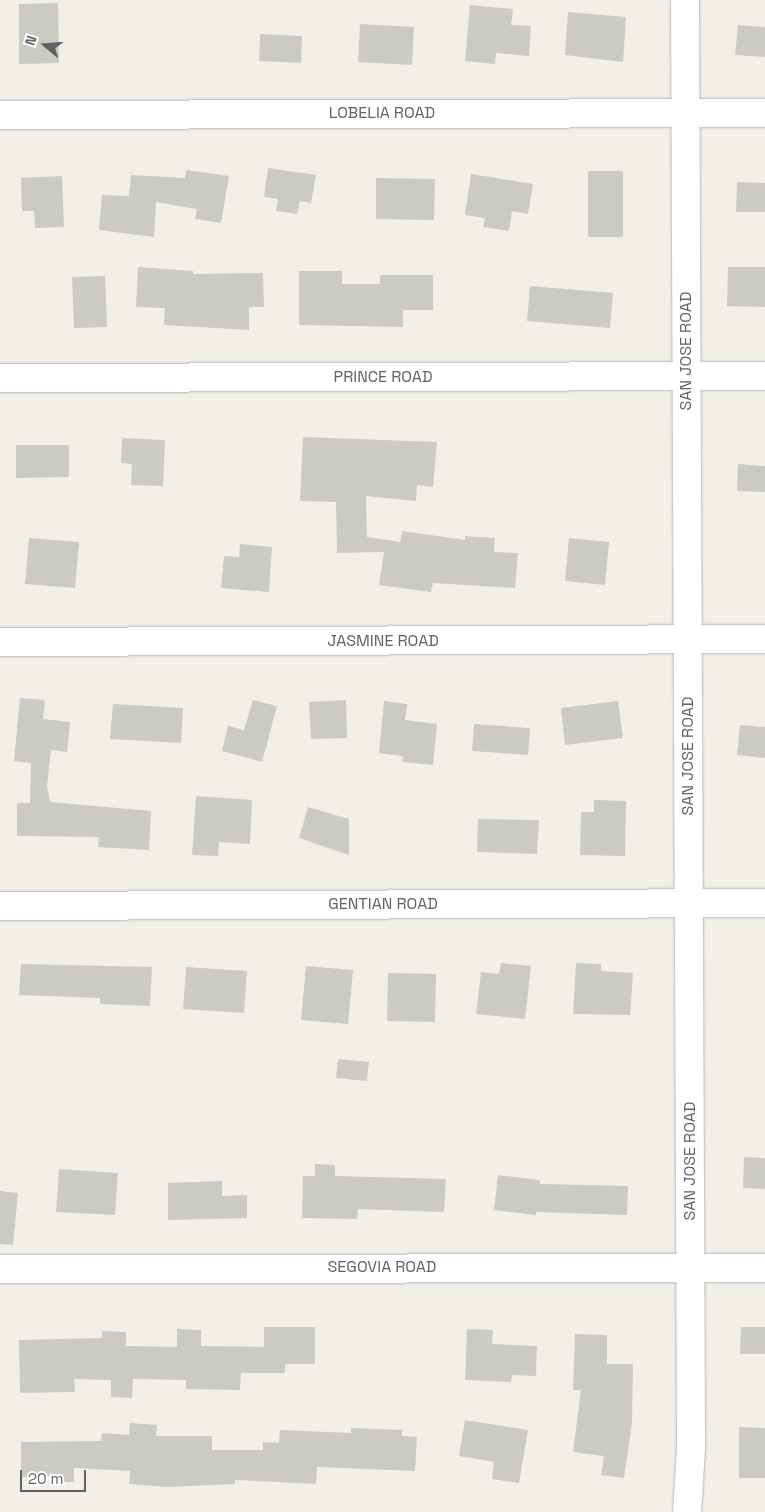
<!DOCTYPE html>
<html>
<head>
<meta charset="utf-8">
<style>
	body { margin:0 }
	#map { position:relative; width:765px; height:1512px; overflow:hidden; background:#f1efe8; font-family:"Space Grotesk",sans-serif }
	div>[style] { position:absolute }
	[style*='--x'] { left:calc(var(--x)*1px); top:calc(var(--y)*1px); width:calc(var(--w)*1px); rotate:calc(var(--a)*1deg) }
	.building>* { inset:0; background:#cccac5 }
	.roads { filter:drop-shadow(0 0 1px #b5b8bc) drop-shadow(0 0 1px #b5b8bc) }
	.minor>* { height:28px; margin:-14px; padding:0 14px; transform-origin:14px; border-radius:14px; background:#fff }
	span { translate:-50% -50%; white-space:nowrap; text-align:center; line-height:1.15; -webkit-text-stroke:4px #fff; paint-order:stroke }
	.street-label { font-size:16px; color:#5f6368 }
	.north { position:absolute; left:20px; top:20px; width:50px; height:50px; -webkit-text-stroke:4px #fff; paint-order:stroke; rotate:288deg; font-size:14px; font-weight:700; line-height:20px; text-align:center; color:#5f6368 }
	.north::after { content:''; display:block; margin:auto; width:18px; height:22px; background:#5f6368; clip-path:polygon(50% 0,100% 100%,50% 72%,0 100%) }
	.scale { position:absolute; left:20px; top:1470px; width:66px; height:22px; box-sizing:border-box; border:2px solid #5f6368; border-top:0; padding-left:6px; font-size:15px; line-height:18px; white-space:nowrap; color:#5f6368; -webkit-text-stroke:4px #fff; paint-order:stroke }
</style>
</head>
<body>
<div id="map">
	<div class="building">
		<div style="clip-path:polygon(58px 3px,59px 63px,19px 64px,19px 4px)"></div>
		<div style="clip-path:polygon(470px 5px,513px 9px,511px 25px,531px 26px,529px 56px,496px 53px,495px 64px,465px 61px)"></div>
		<div style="clip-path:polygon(568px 12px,626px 17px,623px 62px,565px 55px)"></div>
		<div style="clip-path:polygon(360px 24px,414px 27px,412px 65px,358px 62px)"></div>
		<div style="clip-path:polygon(738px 25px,765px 27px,765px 57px,735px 55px)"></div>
		<div style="clip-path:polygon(260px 34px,302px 36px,301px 63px,259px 61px)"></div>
		<div style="clip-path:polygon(268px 168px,316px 175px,311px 203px,300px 201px,297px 214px,276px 211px,278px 199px,264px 197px)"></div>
		<div style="clip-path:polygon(186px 170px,229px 176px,221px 223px,195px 219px,197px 209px,156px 202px,154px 237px,99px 230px,102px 195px,129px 196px,131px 175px,185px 178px)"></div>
		<div style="clip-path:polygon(588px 171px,623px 171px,623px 237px,588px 237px)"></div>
		<div style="clip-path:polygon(471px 174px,533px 184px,528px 214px,512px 211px,509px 231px,483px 227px,485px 218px,465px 215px)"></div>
		<div style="clip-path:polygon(62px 176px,64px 227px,35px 228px,34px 211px,22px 211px,21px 178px)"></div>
		<div style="clip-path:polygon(376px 178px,435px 179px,434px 220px,376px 219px)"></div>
		<div style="clip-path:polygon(737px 182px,765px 183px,765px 212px,736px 212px)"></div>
		<div style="clip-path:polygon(138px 267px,193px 271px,193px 274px,263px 273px,264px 307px,249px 307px,249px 330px,164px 325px,165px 308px,136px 307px)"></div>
		<div style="clip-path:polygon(728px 267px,765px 267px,765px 307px,727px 306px)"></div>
		<div style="clip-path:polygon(299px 271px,342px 271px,342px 284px,380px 284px,380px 275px,433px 275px,433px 310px,403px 310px,403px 327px,299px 325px)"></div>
		<div style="clip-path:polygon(105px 276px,107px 327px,74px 328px,72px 277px)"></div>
		<div style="clip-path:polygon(530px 286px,613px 293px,610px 328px,527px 321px)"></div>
		<div style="clip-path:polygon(303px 437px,437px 442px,433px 487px,417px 485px,416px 501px,366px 496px,367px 537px,400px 542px,402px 531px,465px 540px,465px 536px,495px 538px,494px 552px,518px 553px,515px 588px,433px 583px,431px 592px,379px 585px,384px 552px,337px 553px,336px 502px,300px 501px)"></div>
		<div style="clip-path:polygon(122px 438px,165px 440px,163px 486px,131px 485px,132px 464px,121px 463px)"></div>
		<div style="clip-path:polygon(16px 445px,69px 445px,69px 477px,16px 478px)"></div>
		<div style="clip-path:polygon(738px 464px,765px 466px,765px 492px,737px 491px)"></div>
		<div style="clip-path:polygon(29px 538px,79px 542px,75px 588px,25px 584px)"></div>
		<div style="clip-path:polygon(569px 538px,609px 542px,605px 585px,565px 581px)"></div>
		<div style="clip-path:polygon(240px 544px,272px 547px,269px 592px,221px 588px,224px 556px,239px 557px)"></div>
		<div style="clip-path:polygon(20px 698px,45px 700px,43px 719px,70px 722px,67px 752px,51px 750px,47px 786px,50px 802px,151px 811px,149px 850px,98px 847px,99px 837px,17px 836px,17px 803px,30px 803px,31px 763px,14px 761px)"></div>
		<div style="clip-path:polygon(253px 700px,277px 706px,262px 762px,222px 751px,228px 726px,244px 730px)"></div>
		<div style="clip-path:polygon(346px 700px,347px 738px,311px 739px,309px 702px)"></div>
		<div style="clip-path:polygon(384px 701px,407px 704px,405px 720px,437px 724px,433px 765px,402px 762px,403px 756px,379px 753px)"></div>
		<div style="clip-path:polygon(618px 701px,623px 738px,565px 745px,561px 708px)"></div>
		<div style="clip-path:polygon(113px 704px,183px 708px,181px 743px,110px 739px)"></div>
		<div style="clip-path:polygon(474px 724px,530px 728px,528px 755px,472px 751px)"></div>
		<div style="clip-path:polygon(740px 725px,765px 727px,765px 758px,737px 755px)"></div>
		<div style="clip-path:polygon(196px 796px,252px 800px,250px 844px,219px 842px,218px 856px,192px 855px)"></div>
		<div style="clip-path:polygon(594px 800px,626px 801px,625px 856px,580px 855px,581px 812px,594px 812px)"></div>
		<div style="clip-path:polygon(308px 807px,349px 819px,349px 855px,299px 838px)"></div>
		<div style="clip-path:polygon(478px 819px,539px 820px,537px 854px,477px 852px)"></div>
		<div style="clip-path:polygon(501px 963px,531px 966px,525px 1019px,476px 1014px,481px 972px,499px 974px)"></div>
		<div style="clip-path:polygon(576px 963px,601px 964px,601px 971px,633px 973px,630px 1015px,573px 1014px)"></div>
		<div style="clip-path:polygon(21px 964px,152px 967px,150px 1006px,100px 1004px,100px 998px,19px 995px)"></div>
		<div style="clip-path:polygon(306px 966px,353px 970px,348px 1024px,301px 1020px)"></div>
		<div style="clip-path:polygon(186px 967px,247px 971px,244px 1013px,183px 1009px)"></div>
		<div style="clip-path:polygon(388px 973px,436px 974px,435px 1022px,387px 1021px)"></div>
		<div style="clip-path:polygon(338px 1059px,369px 1062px,367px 1081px,336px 1078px)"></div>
		<div style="clip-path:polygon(744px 1157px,765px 1158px,765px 1189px,743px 1188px)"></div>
		<div style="clip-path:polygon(315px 1164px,335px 1165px,335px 1176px,446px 1179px,444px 1212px,358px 1209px,357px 1219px,302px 1218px,303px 1176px,315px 1176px)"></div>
		<div style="clip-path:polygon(59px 1169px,118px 1173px,115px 1215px,56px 1212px)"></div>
		<div style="clip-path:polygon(498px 1175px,540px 1180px,540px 1184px,628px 1186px,627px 1215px,536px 1212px,536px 1215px,494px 1210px)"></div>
		<div style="clip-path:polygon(222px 1181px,222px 1196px,247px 1195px,247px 1218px,168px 1220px,168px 1183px)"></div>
		<div style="clip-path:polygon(0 1191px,18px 1193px,13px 1245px,0 1244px)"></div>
		<div style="clip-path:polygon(264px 1327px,315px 1327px,315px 1364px,285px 1364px,285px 1373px,241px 1373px,240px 1390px,186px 1389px,186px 1380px,133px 1379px,132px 1398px,111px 1397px,111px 1380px,74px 1379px,75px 1392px,20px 1393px,19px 1340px,102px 1338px,102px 1331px,126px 1332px,126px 1346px,177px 1347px,177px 1329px,201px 1330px,201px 1346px,264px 1347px)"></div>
		<div style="clip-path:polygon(741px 1327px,765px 1327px,765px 1354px,740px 1354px)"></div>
		<div style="clip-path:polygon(467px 1329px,493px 1330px,492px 1344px,537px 1346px,536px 1376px,512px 1375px,511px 1382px,465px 1380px)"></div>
		<div style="clip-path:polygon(575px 1334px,607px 1335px,607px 1364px,633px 1364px,632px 1423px,624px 1478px,601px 1475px,604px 1456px,573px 1452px,581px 1390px,573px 1390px)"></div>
		<div style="clip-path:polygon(465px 1420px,528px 1430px,519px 1483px,492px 1479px,494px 1462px,459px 1456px)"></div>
		<div style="clip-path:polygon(130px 1423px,157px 1425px,156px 1436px,212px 1436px,212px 1450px,263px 1450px,263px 1442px,279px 1443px,280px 1430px,351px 1433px,351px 1428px,402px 1430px,402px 1436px,417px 1437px,415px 1471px,317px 1467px,316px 1484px,235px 1480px,235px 1484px,167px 1487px,129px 1484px,130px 1471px,74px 1468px,74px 1482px,50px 1482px,50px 1476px,21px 1477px,21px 1442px,101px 1441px,102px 1433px,129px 1435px)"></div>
		<div style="clip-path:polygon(739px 1427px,765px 1428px,765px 1478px,739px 1478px)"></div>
	</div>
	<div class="roads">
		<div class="minor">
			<div style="--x:685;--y:0;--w:1449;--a:89.76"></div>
			<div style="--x:691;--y:1449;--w:63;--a:93.6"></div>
			<div style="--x:0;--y:115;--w:765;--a:-0.15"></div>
			<div style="--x:0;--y:378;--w:765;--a:-0.15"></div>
			<div style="--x:0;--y:642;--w:765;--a:-0.22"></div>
			<div style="--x:0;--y:906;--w:765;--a:-0.22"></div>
			<div style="--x:0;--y:1269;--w:765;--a:-0.07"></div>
		</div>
	</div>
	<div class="street-label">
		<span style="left:382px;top:113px">LOBELIA ROAD</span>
		<span style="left:686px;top:351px;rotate:-90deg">SAN JOSE ROAD</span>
		<span style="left:383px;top:377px">PRINCE ROAD</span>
		<span style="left:383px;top:641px">JASMINE ROAD</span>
		<span style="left:688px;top:756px;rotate:-90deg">SAN JOSE ROAD</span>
		<span style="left:383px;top:904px">GENTIAN ROAD</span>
		<span style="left:690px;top:1161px;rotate:-90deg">SAN JOSE ROAD</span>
		<span style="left:382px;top:1267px">SEGOVIA ROAD</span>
	</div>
	<div class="north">N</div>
	<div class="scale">20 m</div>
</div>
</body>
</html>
